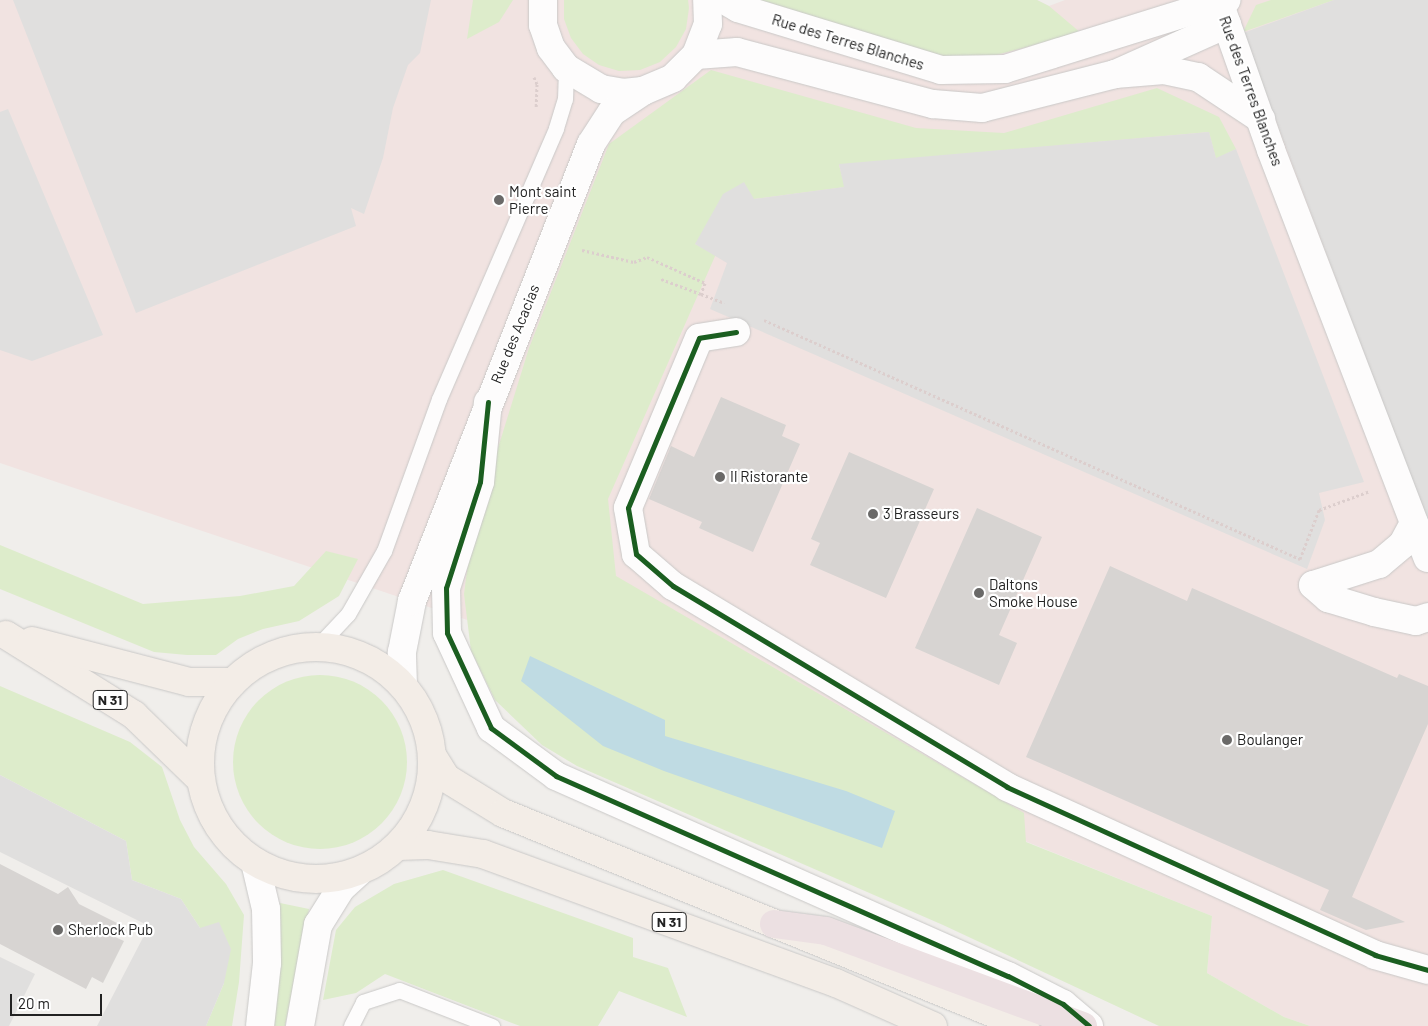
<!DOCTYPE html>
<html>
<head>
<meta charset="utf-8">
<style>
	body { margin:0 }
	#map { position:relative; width:1428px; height:1026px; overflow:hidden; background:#f0eeeb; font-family:Barlow,sans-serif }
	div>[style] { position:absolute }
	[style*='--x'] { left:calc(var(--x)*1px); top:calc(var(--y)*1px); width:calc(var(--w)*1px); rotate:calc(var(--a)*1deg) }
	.commercial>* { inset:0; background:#f1e3e1 }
	.grass>* { inset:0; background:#ddeccb }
	.round { border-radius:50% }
	.parking>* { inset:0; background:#e0dfde }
	.water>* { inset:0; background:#bfdbe3 }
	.building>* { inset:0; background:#d7d4d2 }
	.path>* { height:3px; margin-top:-1.5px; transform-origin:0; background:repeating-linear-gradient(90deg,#dccecd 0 2.5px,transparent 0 5px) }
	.roads { filter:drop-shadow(0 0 1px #c9c8c7) drop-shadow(0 0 1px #c9c8c7) }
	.service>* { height:15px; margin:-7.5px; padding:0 7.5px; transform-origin:7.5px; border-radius:7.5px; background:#fdfcfc }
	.minor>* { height:28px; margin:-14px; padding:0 14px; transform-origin:14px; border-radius:14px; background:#fdfcfc }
	.primary>* { height:28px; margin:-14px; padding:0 14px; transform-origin:14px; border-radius:14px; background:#f3ede7 }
	.primary>.ring { margin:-14px; padding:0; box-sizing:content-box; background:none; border:28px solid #f3ede7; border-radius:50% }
	.motorway>* { height:28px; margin:-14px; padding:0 14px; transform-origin:14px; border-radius:14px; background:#ece0e2 }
	.cycleway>* { height:5px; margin:-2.5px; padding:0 2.5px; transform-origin:2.5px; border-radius:2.5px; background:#1b5e20 }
	.dots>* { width:14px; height:14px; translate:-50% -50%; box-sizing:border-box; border:2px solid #fff; border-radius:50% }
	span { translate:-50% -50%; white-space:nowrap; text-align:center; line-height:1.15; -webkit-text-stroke:4.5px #fff; paint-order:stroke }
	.shield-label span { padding:1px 4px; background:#fff; border:1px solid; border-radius:4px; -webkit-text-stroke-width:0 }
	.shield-label { font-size:14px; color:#222; font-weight:700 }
	.street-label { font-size:15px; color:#222 }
	.poi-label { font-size:15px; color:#222 }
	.left { translate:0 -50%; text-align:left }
	.scale { position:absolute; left:10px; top:994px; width:92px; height:22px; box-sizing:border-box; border:2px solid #222; border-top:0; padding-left:6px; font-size:15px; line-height:18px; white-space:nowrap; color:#222; -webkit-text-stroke:4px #fff; paint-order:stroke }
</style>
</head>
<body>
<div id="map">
	<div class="commercial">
		<div style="clip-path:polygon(0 0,1037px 0,1049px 6px,1065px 0,1428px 0,1428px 1026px,1310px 1026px,1284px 1017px,1207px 973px,1212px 916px,503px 632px,0 463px)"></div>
	</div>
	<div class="grass">
		<div style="clip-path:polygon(473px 0,513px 0,499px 22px,467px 39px)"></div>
		<div style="clip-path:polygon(564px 0,688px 0,689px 8px,686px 29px,676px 47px,660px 62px,640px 70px,619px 71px,599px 65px,583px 54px,571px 38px,564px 19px)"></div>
		<div style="clip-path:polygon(759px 0,1037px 0,1049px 6px,1081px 33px,996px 55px,932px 58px)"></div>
		<div style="clip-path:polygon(1271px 0,1334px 0,1243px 32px,1256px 5px)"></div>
		<div style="clip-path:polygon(711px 70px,916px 128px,1004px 133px,1157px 88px,1219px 117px,1236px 149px,1216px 159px,1209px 132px,839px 165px,845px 187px,754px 199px,695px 244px,716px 254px,608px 499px,616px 576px,1024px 813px,1026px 842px,1212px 916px,1207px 973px,1284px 1017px,1310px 1026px,1159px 1026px,943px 925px,577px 766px,542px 745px,495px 700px,471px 651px,464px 594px,472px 532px,529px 348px,609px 144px)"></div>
		<div style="clip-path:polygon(0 545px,143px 604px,240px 596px,294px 586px,326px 551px,358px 559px,339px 596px,299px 621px,263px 629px,238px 639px,216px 655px,187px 655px,154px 652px,0 589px)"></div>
		<div class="round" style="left:233px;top:675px;width:174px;height:174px"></div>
		<div style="clip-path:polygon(0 686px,130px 742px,162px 767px,180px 820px,194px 847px,226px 884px,244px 915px,239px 982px,232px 1026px,206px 1026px,224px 983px,200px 928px,181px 899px,132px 880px,126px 841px,0 775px)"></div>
		<div style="clip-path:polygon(443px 870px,633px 938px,633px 957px,668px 968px,687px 1017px,619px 991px,598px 1026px,520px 1026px,385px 974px,356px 993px,323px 1000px,336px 930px,355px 907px,394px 884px)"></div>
		<div style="clip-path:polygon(280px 903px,309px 909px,285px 1026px,271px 1026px)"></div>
	</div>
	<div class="parking">
		<div style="clip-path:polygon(13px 0,431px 0,420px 53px,408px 65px,393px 108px,383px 158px,364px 214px,351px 208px,356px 226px,136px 313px)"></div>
		<div style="clip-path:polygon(1334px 0,1428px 0,1428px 522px,1243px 33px)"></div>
		<div style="clip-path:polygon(8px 109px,103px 335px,32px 361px,0 350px,0 112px)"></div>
		<div style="clip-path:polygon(1209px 132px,1216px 158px,1236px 149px,1364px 482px,1319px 493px,1325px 520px,1307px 569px,710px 309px,727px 263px,695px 244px,723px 194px,744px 182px,754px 199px,844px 187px,839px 164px)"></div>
		<div style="clip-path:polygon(0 775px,126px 841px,132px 880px,181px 899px,200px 928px,219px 922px,231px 949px,224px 983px,206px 1026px,97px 1026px,149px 926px,0 852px)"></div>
		<div style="clip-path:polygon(0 957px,35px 974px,9px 1026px,0 1026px)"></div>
	</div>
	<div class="water">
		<div style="clip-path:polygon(530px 656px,665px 720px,665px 736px,846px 791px,895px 811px,882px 848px,664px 771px,603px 746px,521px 681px)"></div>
	</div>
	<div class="building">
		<div style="clip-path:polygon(721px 397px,786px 425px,782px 436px,800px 444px,753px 552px,699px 528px,702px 522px,649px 499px,671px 446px,694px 457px)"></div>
		<div style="clip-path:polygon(849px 452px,934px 489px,886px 598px,810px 565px,820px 543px,811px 539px)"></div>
		<div style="clip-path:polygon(977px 508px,1042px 537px,999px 635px,1017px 643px,999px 685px,915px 648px)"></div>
		<div style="clip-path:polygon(1110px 566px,1187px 601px,1192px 588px,1397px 678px,1399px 674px,1428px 686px,1428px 724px,1352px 897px,1405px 922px,1366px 930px,1320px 910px,1329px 890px,1026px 757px)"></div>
		<div style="clip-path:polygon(0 864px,58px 894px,68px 887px,79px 904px,119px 924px,115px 937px,124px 941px,103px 983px,92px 977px,86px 989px,0 944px)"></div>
	</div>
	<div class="path">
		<div style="--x:534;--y:77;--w:8;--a:67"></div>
		<div style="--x:537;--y:84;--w:23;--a:92"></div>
		<div style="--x:582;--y:250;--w:53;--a:13"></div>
		<div style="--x:634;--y:262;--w:14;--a:-21"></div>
		<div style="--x:647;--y:257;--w:64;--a:24.1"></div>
		<div style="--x:705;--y:283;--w:12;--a:110"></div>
		<div style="--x:701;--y:294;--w:43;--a:-159.4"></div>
		<div style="--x:701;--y:294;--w:25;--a:21"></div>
		<div style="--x:764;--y:320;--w:587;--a:24.03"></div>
		<div style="--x:1300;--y:559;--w:53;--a:-68.8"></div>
		<div style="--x:1319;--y:510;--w:54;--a:-20.4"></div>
	</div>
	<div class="roads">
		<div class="service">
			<div style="--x:317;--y:647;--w:45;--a:-46.8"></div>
			<div style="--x:348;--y:614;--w:73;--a:-60.3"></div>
			<div style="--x:384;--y:551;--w:162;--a:-70.1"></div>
			<div style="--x:439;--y:399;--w:295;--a:-66.6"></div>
			<div style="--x:556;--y:128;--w:30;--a:-73"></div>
			<div style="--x:565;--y:99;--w:31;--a:-88"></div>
			<div style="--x:351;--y:1026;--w:27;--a:-63"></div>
			<div style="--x:363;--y:1002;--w:38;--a:-18"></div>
			<div style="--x:399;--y:990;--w:100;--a:21.2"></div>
		</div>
		<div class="minor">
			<div style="--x:543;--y:0;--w:25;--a:90"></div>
			<div style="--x:543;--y:25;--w:24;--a:71"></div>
			<div style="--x:551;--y:48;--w:25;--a:53"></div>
			<div style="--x:566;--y:68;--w:41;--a:31"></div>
			<div style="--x:601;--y:89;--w:22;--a:10"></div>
			<div style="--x:623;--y:93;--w:20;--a:-6"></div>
			<div style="--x:643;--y:91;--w:33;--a:-23"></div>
			<div style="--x:673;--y:78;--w:33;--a:-45"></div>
			<div style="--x:696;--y:55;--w:33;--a:-69"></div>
			<div style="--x:708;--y:24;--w:24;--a:-92"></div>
			<div style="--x:724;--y:0;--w:16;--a:30"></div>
			<div style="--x:738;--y:8;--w:212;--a:17"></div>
			<div style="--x:941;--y:70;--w:64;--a:-0.9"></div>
			<div style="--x:1005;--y:69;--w:232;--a:-17.3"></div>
			<div style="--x:1219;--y:2;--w:157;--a:70.6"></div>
			<div style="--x:1271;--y:150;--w:437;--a:69"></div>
			<div style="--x:1227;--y:24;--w:123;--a:155.9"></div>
			<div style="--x:1115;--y:74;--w:49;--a:-4.7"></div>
			<div style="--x:1164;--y:70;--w:35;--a:12"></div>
			<div style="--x:1198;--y:77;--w:76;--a:33.7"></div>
			<div style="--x:696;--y:55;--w:41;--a:-4.2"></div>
			<div style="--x:737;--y:52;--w:203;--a:14.9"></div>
			<div style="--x:933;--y:104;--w:49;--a:4.7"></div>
			<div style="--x:982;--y:108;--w:137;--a:-14.3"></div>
			<div style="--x:736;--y:332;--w:37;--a:171"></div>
			<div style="--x:699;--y:338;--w:184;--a:112.7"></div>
			<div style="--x:628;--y:508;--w:47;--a:80.1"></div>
			<div style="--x:636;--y:554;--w:49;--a:40.9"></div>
			<div style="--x:673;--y:586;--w:390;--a:31"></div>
			<div style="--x:1007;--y:787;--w:405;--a:24.5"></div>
			<div style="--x:1375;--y:955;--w:55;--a:15.8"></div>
			<div style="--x:488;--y:402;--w:80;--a:95.7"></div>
			<div style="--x:480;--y:482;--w:111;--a:107.8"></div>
			<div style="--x:446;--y:588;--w:45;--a:88.7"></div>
			<div style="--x:447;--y:633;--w:105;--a:65.1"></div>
			<div style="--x:491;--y:728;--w:81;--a:36.4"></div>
			<div style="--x:556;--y:776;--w:494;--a:23.9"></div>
			<div style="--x:1008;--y:976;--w:62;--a:27"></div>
			<div style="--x:1063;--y:1004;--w:34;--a:40"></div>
			<div style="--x:1414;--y:523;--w:24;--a:118"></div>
			<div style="--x:1403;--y:544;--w:31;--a:140"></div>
			<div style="--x:1379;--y:564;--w:69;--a:162.3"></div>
			<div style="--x:1313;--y:585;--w:20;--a:41"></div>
			<div style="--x:1328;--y:598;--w:48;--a:16.9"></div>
			<div style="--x:1374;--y:612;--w:43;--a:12.1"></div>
			<div style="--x:1416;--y:621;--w:13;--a:-18"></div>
			<div style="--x:403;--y:685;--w:33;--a:-92"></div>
			<div style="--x:402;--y:652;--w:52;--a:-78.9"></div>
			<div style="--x:412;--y:601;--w:491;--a:-68.6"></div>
			<div style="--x:591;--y:144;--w:38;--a:-57"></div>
			<div style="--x:612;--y:112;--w:37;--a:-34"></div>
			<div style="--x:255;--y:862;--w:48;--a:76.8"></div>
			<div style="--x:266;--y:909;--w:54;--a:88.9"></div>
			<div style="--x:267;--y:963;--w:63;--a:96.3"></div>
			<div style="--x:300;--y:1026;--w:103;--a:-79.9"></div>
			<div style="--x:318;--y:925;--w:44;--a:-58.1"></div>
			<div style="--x:341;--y:888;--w:24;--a:-42"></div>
		</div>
		<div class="primary">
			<div style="--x:6;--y:635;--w:151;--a:32"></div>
			<div style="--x:134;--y:715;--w:93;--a:44.1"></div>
			<div style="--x:32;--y:641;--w:162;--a:14.6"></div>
			<div style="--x:189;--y:682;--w:44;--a:0"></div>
			<div class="ring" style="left:200px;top:647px;width:204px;height:204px"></div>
			<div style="--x:433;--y:757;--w:25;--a:58"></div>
			<div style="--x:446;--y:778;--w:67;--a:31.6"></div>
			<div style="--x:503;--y:813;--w:564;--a:22.2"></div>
			<div style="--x:398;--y:846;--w:30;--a:-2"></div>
			<div style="--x:428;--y:845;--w:56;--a:9.3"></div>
			<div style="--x:483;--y:854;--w:376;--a:20.1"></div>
			<div style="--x:836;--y:983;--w:106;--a:23.9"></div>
		</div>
		<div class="motorway">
			<div style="--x:774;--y:924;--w:52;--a:7.7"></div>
			<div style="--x:826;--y:931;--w:274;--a:20.3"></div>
		</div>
	</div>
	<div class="cycleway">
		<div style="--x:736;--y:332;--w:37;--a:171"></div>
		<div style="--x:699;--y:338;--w:184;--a:112.7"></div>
		<div style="--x:628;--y:508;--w:47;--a:80.1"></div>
		<div style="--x:636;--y:554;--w:49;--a:40.9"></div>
		<div style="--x:673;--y:586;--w:390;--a:31"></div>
		<div style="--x:1007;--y:787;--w:405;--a:24.5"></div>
		<div style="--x:1375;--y:955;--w:55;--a:15.8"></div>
		<div style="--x:488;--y:402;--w:80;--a:95.7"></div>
		<div style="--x:480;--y:482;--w:111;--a:107.8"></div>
		<div style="--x:446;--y:588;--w:45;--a:88.7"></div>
		<div style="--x:447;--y:633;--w:105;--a:65.1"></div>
		<div style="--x:491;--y:728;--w:81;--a:36.4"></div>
		<div style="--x:556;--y:776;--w:494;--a:23.9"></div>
		<div style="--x:1008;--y:976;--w:62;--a:27"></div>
		<div style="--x:1063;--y:1004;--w:34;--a:40"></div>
	</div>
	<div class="dots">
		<div style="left:499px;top:200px;background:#6a6968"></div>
		<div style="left:720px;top:477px;background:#6a6968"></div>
		<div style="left:873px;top:514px;background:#6a6968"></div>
		<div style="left:979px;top:593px;background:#6a6968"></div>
		<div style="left:1227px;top:740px;background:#6a6968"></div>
		<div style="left:58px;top:930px;background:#6a6968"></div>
	</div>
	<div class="shield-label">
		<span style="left:110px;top:700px">N 31</span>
		<span style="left:669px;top:922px">N 31</span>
	</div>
	<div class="street-label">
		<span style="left:848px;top:42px;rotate:17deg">Rue des Terres Blanches</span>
		<span style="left:1251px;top:91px;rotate:70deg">Rue des Terres Blanches</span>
		<span style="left:515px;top:334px;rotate:-68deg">Rue des Acacias</span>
	</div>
	<div class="poi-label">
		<span class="left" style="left:509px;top:200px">Mont saint<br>Pierre</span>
		<span class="left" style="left:730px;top:477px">Il Ristorante</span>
		<span class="left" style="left:883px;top:514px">3 Brasseurs</span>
		<span class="left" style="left:989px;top:593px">Daltons<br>Smoke House</span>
		<span class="left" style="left:1237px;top:740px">Boulanger</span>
		<span class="left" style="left:68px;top:930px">Sherlock Pub</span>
	</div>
	<div class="scale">20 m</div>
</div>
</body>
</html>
